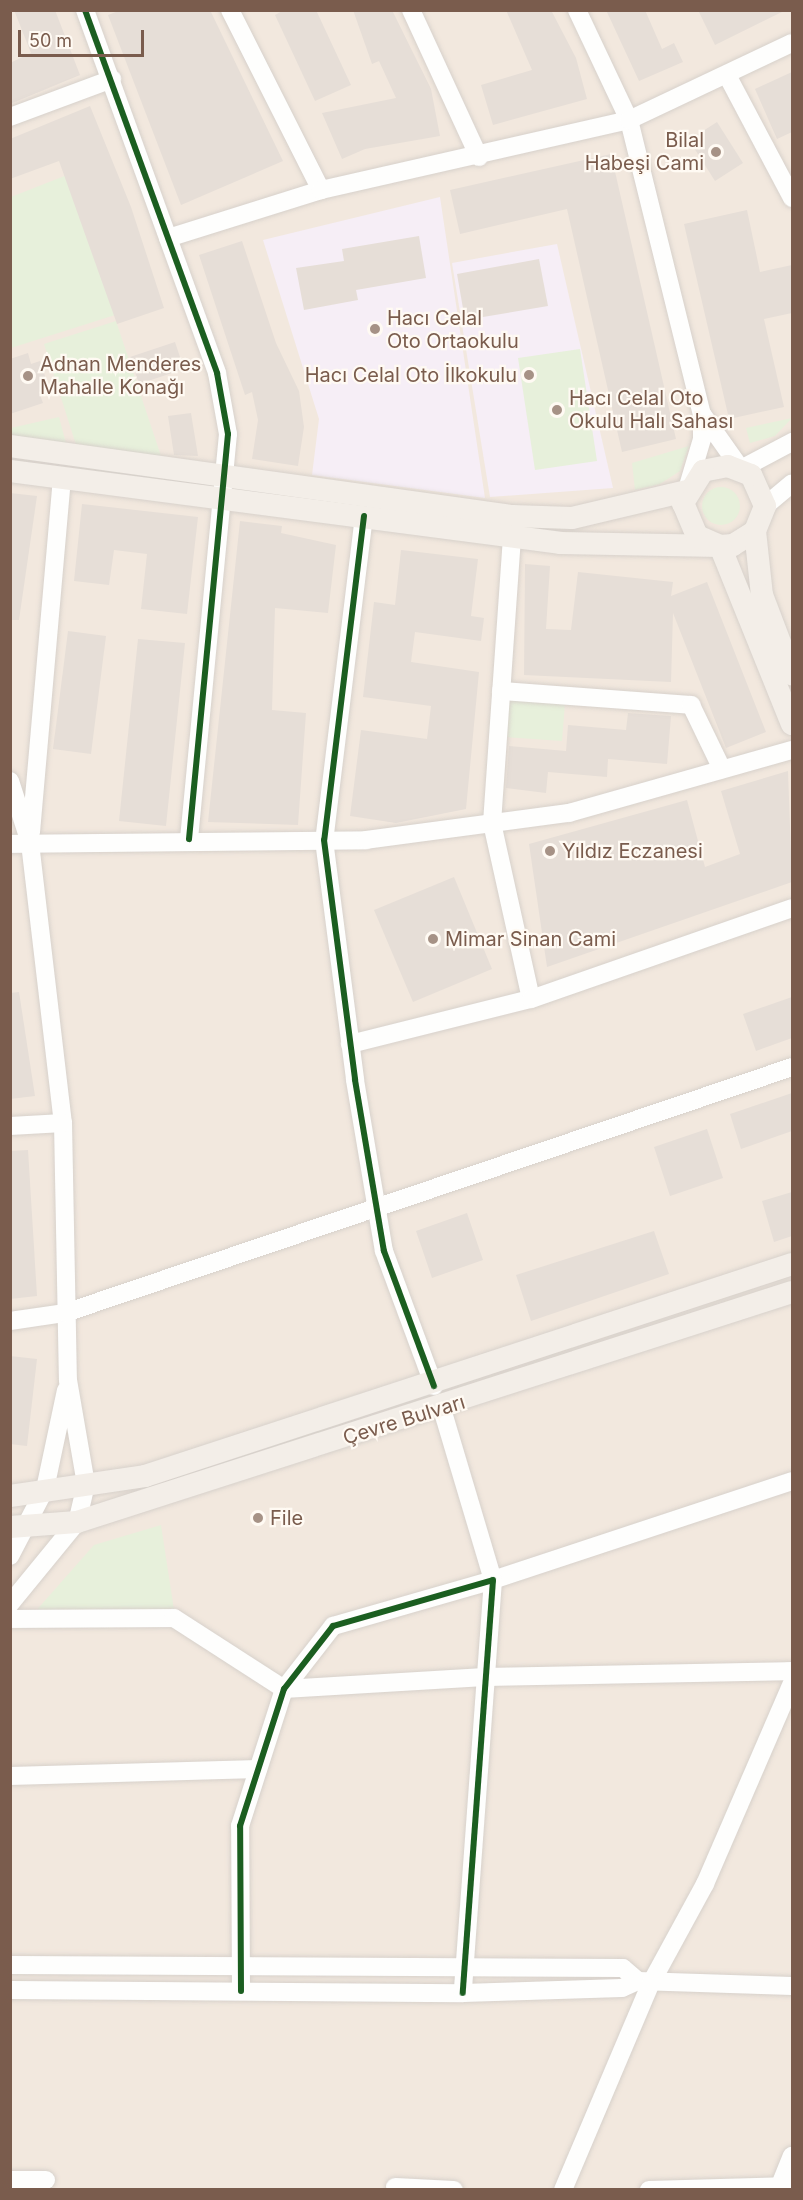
<!DOCTYPE html>
<html>
<head>
<meta charset="utf-8">
<style>
	body { margin:0 }
	#map { position:relative; width:803px; height:2200px; overflow:hidden; background:#f9f5f0; font-family:Inter,sans-serif }
	div>[style] { position:absolute }
	[style*='--x'] { left:calc(var(--x)*1px); top:calc(var(--y)*1px); width:calc(var(--w)*1px); rotate:calc(var(--a)*1deg) }
	.residential>* { inset:0; background:#f2e8de }
	.education>* { inset:0; background:#f6eef6 }
	.green>* { inset:0; background:#e7f0db }
	.round { border-radius:50% }
	.building>* { inset:0; background:#e6ded7 }
	.roads { filter:drop-shadow(0 0 2px #d7d1cb) drop-shadow(0 0 2px #d7d1cb) }
	.minor>* { height:18px; margin:-9px; padding:0 9px; transform-origin:9px; border-radius:9px; background:#fefefd }
	.major>* { height:22px; margin:-11px; padding:0 11px; transform-origin:11px; border-radius:11px; background:#f3eee8 }
	.cycleway>* { height:6px; margin:-3px; padding:0 3px; transform-origin:3px; border-radius:3px; background:#1b5e20 }
	.dots>* { width:16px; height:16px; translate:-50% -50%; box-sizing:border-box; border:3px solid #fffaf3; border-radius:50% }
	span { translate:-50% -50%; white-space:nowrap; text-align:center; line-height:1.15; -webkit-text-stroke:4.5px #fffaf3; paint-order:stroke }
	.poi-label { font-size:20px; color:#7a5c4d }
	.right { translate:-100% -50%; text-align:right }
	.left { translate:0 -50%; text-align:left }
	.street-label { font-size:20px; color:#7a5c4d }
	.frame { position:absolute; inset:0; border:12px solid #7a5c4d; pointer-events:none }
	.scale { position:absolute; left:18px; top:30px; width:126px; height:27px; box-sizing:border-box; border:3px solid #7a5c4d; border-top:0; padding-left:8px; font-size:18px; line-height:21px; white-space:nowrap; color:#7a5c4d; -webkit-text-stroke:4px #fffaf3; paint-order:stroke }
</style>
</head>
<body>
<div id="map">
	<div class="residential">
		<div style="clip-path:polygon(11px 11px,792px 11px,792px 2189px,11px 2190px)"></div>
	</div>
	<div class="education">
		<div style="clip-path:polygon(440px 197px,485px 498px,312px 475px,319px 419px,263px 240px)"></div>
		<div style="clip-path:polygon(557px 244px,613px 488px,490px 497px,452px 263px)"></div>
	</div>
	<div class="green">
		<div style="clip-path:polygon(67px 175px,115px 315px,11px 348px,11px 197px)"></div>
		<div style="clip-path:polygon(116px 321px,162px 459px,77px 448px,44px 344px)"></div>
		<div style="clip-path:polygon(580px 349px,597px 461px,535px 470px,518px 358px)"></div>
		<div style="clip-path:polygon(59px 417px,67px 447px,11px 439px,11px 428px)"></div>
		<div style="clip-path:polygon(792px 418px,775px 436px,750px 443px,746px 428px)"></div>
		<div style="clip-path:polygon(689px 446px,680px 471px,660px 484px,635px 490px,632px 463px)"></div>
		<div class="round" style="left:702px;top:487px;width:38px;height:38px"></div>
		<div style="clip-path:polygon(509px 699px,565px 703px,562px 741px,506px 737px)"></div>
		<div style="clip-path:polygon(161px 1525px,174px 1610px,34px 1613px,94px 1545px)"></div>
	</div>
	<div class="building">
		<div style="clip-path:polygon(14px 10px,55px 10px,80px 75px,10px 104px,10px 63px,31px 53px)"></div>
		<div style="clip-path:polygon(121px 10px,210px 10px,283px 161px,181px 205px,108px 15px)"></div>
		<div style="clip-path:polygon(284px 10px,316px 10px,351px 85px,315px 101px,275px 15px)"></div>
		<div style="clip-path:polygon(353px 10px,392px 10px,431px 89px,440px 136px,365px 149px,342px 159px,322px 113px,396px 98px,379px 61px,372px 64px)"></div>
		<div style="clip-path:polygon(506px 10px,551px 10px,576px 58px,587px 99px,493px 125px,481px 85px,532px 70px)"></div>
		<div style="clip-path:polygon(606px 10px,645px 10px,662px 49px,674px 43px,683px 62px,639px 81px)"></div>
		<div style="clip-path:polygon(698px 10px,786px 10px,715px 45px)"></div>
		<div style="clip-path:polygon(792px 72px,792px 132px,777px 139px,755px 89px)"></div>
		<div style="clip-path:polygon(90px 106px,131px 207px,164px 308px,117px 324px,59px 161px,10px 179px,10px 139px)"></div>
		<div style="clip-path:polygon(717px 122px,743px 163px,715px 181px,689px 140px)"></div>
		<div style="clip-path:polygon(611px 154px,676px 439px,622px 452px,567px 209px,460px 234px,450px 190px)"></div>
		<div style="clip-path:polygon(747px 210px,760px 272px,792px 265px,792px 313px,764px 319px,784px 407px,729px 419px,684px 224px)"></div>
		<div style="clip-path:polygon(419px 236px,426px 278px,356px 290px,358px 300px,304px 310px,296px 268px,344px 261px,342px 249px)"></div>
		<div style="clip-path:polygon(242px 241px,276px 343px,299px 391px,304px 427px,298px 466px,252px 459px,258px 420px,252px 392px,245px 395px,199px 255px)"></div>
		<div style="clip-path:polygon(539px 259px,548px 306px,465px 320px,457px 274px)"></div>
		<div style="clip-path:polygon(175px 342px,184px 369px,139px 384px,130px 357px)"></div>
		<div style="clip-path:polygon(28px 353px,31px 364px,40px 361px,49px 388px,39px 392px,43px 403px,10px 414px,10px 359px)"></div>
		<div style="clip-path:polygon(191px 413px,198px 456px,174px 455px,168px 416px)"></div>
		<div style="clip-path:polygon(10px 493px,37px 496px,19px 620px,10px 620px)"></div>
		<div style="clip-path:polygon(82px 504px,198px 517px,187px 614px,141px 609px,147px 554px,114px 550px,109px 585px,74px 581px)"></div>
		<div style="clip-path:polygon(240px 521px,282px 526px,281px 533px,336px 545px,328px 613px,275px 608px,272px 710px,306px 713px,298px 825px,208px 822px)"></div>
		<div style="clip-path:polygon(401px 550px,478px 559px,471px 616px,484px 618px,481px 641px,415px 632px,411px 662px,479px 672px,466px 809px,396px 823px,350px 816px,361px 730px,427px 739px,431px 706px,363px 697px,374px 602px,395px 605px)"></div>
		<div style="clip-path:polygon(525px 564px,550px 566px,546px 629px,571px 630px,578px 572px,673px 582px,671px 596px,707px 582px,766px 732px,726px 748px,673px 613px,671px 682px,524px 675px)"></div>
		<div style="clip-path:polygon(68px 631px,106px 636px,91px 754px,53px 749px)"></div>
		<div style="clip-path:polygon(138px 639px,185px 643px,166px 826px,119px 821px)"></div>
		<div style="clip-path:polygon(628px 713px,671px 716px,667px 764px,608px 759px,607px 777px,548px 772px,546px 793px,506px 788px,509px 746px,566px 751px,568px 725px,626px 730px)"></div>
		<div style="clip-path:polygon(788px 771px,792px 882px,547px 967px,529px 844px,687px 800px,705px 867px,740px 854px,721px 791px)"></div>
		<div style="clip-path:polygon(454px 877px,492px 969px,413px 1002px,374px 910px)"></div>
		<div style="clip-path:polygon(19px 992px,35px 1096px,10px 1099px,10px 993px)"></div>
		<div style="clip-path:polygon(792px 997px,792px 1038px,756px 1051px,743px 1014px)"></div>
		<div style="clip-path:polygon(792px 1093px,792px 1131px,741px 1149px,730px 1114px)"></div>
		<div style="clip-path:polygon(707px 1129px,723px 1178px,670px 1196px,654px 1147px)"></div>
		<div style="clip-path:polygon(28px 1150px,37px 1296px,10px 1299px,10px 1151px)"></div>
		<div style="clip-path:polygon(792px 1192px,792px 1236px,774px 1242px,762px 1201px)"></div>
		<div style="clip-path:polygon(467px 1213px,483px 1260px,432px 1278px,416px 1231px)"></div>
		<div style="clip-path:polygon(654px 1231px,669px 1274px,531px 1321px,516px 1275px)"></div>
		<div style="clip-path:polygon(10px 1356px,37px 1359px,27px 1446px,10px 1444px)"></div>
	</div>
	<div class="roads">
		<div class="minor">
			<div style="--x:85;--y:10;--w:386;--a:70"></div>
			<div style="--x:217;--y:373;--w:62;--a:79.8"></div>
			<div style="--x:228;--y:434;--w:407;--a:95.5"></div>
			<div style="--x:230;--y:10;--w:202;--a:63.2"></div>
			<div style="--x:411;--y:10;--w:162;--a:65.2"></div>
			<div style="--x:577;--y:10;--w:122;--a:64.7"></div>
			<div style="--x:629;--y:120;--w:303;--a:76.1"></div>
			<div style="--x:702;--y:414;--w:25;--a:90"></div>
			<div style="--x:702;--y:439;--w:49;--a:106.6"></div>
			<div style="--x:728;--y:77;--w:137;--a:62.1"></div>
			<div style="--x:10;--y:117;--w:109;--a:-20.4"></div>
			<div style="--x:168;--y:238;--w:160;--a:-17.4"></div>
			<div style="--x:321;--y:190;--w:316;--a:-12.8"></div>
			<div style="--x:629;--y:120;--w:180;--a:-25.3"></div>
			<div style="--x:702;--y:414;--w:67;--a:54.7"></div>
			<div style="--x:741;--y:469;--w:58;--a:-27.9"></div>
			<div style="--x:765;--y:506;--w:35;--a:-40"></div>
			<div style="--x:364;--y:516;--w:326;--a:97"></div>
			<div style="--x:324;--y:840;--w:242;--a:82.6"></div>
			<div style="--x:355;--y:1080;--w:173;--a:80.4"></div>
			<div style="--x:384;--y:1251;--w:144;--a:69.7"></div>
			<div style="--x:512;--y:537;--w:287;--a:94"></div>
			<div style="--x:492;--y:823;--w:180;--a:77.5"></div>
			<div style="--x:501;--y:691;--w:191;--a:4.2"></div>
			<div style="--x:691;--y:705;--w:71;--a:64.2"></div>
			<div style="--x:10;--y:781;--w:65;--a:72.1"></div>
			<div style="--x:30;--y:843;--w:282;--a:83.3"></div>
			<div style="--x:63;--y:1123;--w:257;--a:88.9"></div>
			<div style="--x:68;--y:1380;--w:106;--a:80.2"></div>
			<div style="--x:86;--y:1484;--w:39;--a:103"></div>
			<div style="--x:77;--y:1522;--w:106;--a:129.3"></div>
			<div style="--x:31;--y:832;--w:356;--a:-85"></div>
			<div style="--x:10;--y:844;--w:356;--a:-0.6"></div>
			<div style="--x:366;--y:840;--w:205;--a:-7.6"></div>
			<div style="--x:569;--y:813;--w:232;--a:-15.8"></div>
			<div style="--x:350;--y:1044;--w:187;--a:-14"></div>
			<div style="--x:531;--y:999;--w:276;--a:-19.2"></div>
			<div style="--x:10;--y:1126;--w:53;--a:-3.2"></div>
			<div style="--x:10;--y:1321;--w:56;--a:-8.3"></div>
			<div style="--x:65;--y:1313;--w:767;--a:-18.69"></div>
			<div style="--x:442;--y:1409;--w:178;--a:73.4"></div>
			<div style="--x:493;--y:1580;--w:315;--a:-18.3"></div>
			<div style="--x:10;--y:1556;--w:76;--a:-62.4"></div>
			<div style="--x:45;--y:1489;--w:101;--a:-78"></div>
			<div style="--x:10;--y:1619;--w:164;--a:-0.3"></div>
			<div style="--x:174;--y:1618;--w:131;--a:32.8"></div>
			<div style="--x:284;--y:1689;--w:201;--a:-3.4"></div>
			<div style="--x:485;--y:1677;--w:307;--a:-1.1"></div>
			<div style="--x:10;--y:1776;--w:248;--a:-1.6"></div>
			<div style="--x:10;--y:1965;--w:613;--a:0.28"></div>
			<div style="--x:623;--y:1968;--w:20;--a:41"></div>
			<div style="--x:10;--y:1990;--w:453;--a:0.4"></div>
			<div style="--x:463;--y:1993;--w:159;--a:-1.8"></div>
			<div style="--x:622;--y:1988;--w:17;--a:-24"></div>
			<div style="--x:638;--y:1981;--w:154;--a:1.9"></div>
			<div style="--x:241;--y:1991;--w:165;--a:-90.3"></div>
			<div style="--x:240;--y:1826;--w:144;--a:-72.2"></div>
			<div style="--x:284;--y:1689;--w:80;--a:-52.1"></div>
			<div style="--x:333;--y:1626;--w:166;--a:-16"></div>
			<div style="--x:493;--y:1580;--w:414;--a:94.2"></div>
			<div style="--x:10;--y:2180;--w:36;--a:0"></div>
			<div style="--x:395;--y:2187;--w:59;--a:2.9"></div>
			<div style="--x:563;--y:2190;--w:225;--a:-67"></div>
			<div style="--x:651;--y:1983;--w:113;--a:-61.4"></div>
			<div style="--x:705;--y:1884;--w:219;--a:-66.6"></div>
			<div style="--x:649;--y:2190;--w:143;--a:-1.6"></div>
			<div style="--x:778;--y:2190;--w:37;--a:-68"></div>
		</div>
		<div class="major">
			<div style="--x:10;--y:446;--w:507;--a:7.94"></div>
			<div style="--x:512;--y:516;--w:60;--a:1.9"></div>
			<div style="--x:572;--y:518;--w:117;--a:-13.3"></div>
			<div style="--x:10;--y:471;--w:556;--a:7.44"></div>
			<div style="--x:561;--y:543;--w:159;--a:1.1"></div>
			<div style="--x:720;--y:546;--w:13;--a:-4"></div>
			<div style="--x:733;--y:545;--w:26;--a:-32"></div>
			<div style="--x:755;--y:531;--w:27;--a:-68"></div>
			<div style="--x:765;--y:506;--w:34;--a:-114"></div>
			<div style="--x:751;--y:475;--w:25;--a:-159"></div>
			<div style="--x:728;--y:466;--w:25;--a:169"></div>
			<div style="--x:703;--y:471;--w:38;--a:122"></div>
			<div style="--x:683;--y:503;--w:36;--a:67"></div>
			<div style="--x:697;--y:536;--w:25;--a:23"></div>
			<div style="--x:755;--y:531;--w:64;--a:83.8"></div>
			<div style="--x:762;--y:595;--w:85;--a:69.2"></div>
			<div style="--x:720;--y:546;--w:192;--a:68"></div>
			<div style="--x:10;--y:1496;--w:136;--a:-8.4"></div>
			<div style="--x:145;--y:1476;--w:681;--a:-18.14"></div>
			<div style="--x:10;--y:1527;--w:67;--a:-4.3"></div>
			<div style="--x:77;--y:1522;--w:751;--a:-17.83"></div>
		</div>
	</div>
	<div class="cycleway">
		<div style="--x:85;--y:10;--w:386;--a:70"></div>
		<div style="--x:217;--y:373;--w:62;--a:79.8"></div>
		<div style="--x:228;--y:434;--w:407;--a:95.5"></div>
		<div style="--x:364;--y:516;--w:326;--a:97"></div>
		<div style="--x:324;--y:840;--w:242;--a:82.6"></div>
		<div style="--x:355;--y:1080;--w:173;--a:80.4"></div>
		<div style="--x:384;--y:1251;--w:144;--a:69.7"></div>
		<div style="--x:241;--y:1991;--w:165;--a:-90.3"></div>
		<div style="--x:240;--y:1826;--w:144;--a:-72.2"></div>
		<div style="--x:284;--y:1689;--w:80;--a:-52.1"></div>
		<div style="--x:333;--y:1626;--w:166;--a:-16"></div>
		<div style="--x:493;--y:1580;--w:414;--a:94.2"></div>
	</div>
	<div class="dots">
		<div style="left:716px;top:152px;background:#a69286"></div>
		<div style="left:375px;top:329px;background:#a69286"></div>
		<div style="left:529px;top:375px;background:#a69286"></div>
		<div style="left:28px;top:376px;background:#a69286"></div>
		<div style="left:557px;top:410px;background:#a69286"></div>
		<div style="left:550px;top:851px;background:#a69286"></div>
		<div style="left:433px;top:939px;background:#a69286"></div>
		<div style="left:258px;top:1518px;background:#a69286"></div>
	</div>
	<div class="poi-label">
		<span class="right" style="left:704px;top:152px">Bilal<br>Habeşi Cami</span>
		<span class="left" style="left:387px;top:330px">Hacı Celal<br>Oto Ortaokulu</span>
		<span class="left" style="left:40px;top:376px">Adnan Menderes<br>Mahalle Konağı</span>
		<span class="right" style="left:517px;top:375px">Hacı Celal Oto İlkokulu</span>
		<span class="left" style="left:569px;top:410px">Hacı Celal Oto<br>Okulu Halı Sahası</span>
		<span class="left" style="left:562px;top:851px">Yıldız Eczanesi</span>
		<span class="left" style="left:445px;top:939px">Mimar Sinan Cami</span>
		<span class="left" style="left:270px;top:1518px">File</span>
	</div>
	<div class="street-label">
		<span style="left:404px;top:1420px;rotate:-17deg">Çevre Bulvarı</span>
	</div>
	<div class="frame"></div>
	<div class="scale">50 m</div>
</div>
</body>
</html>
